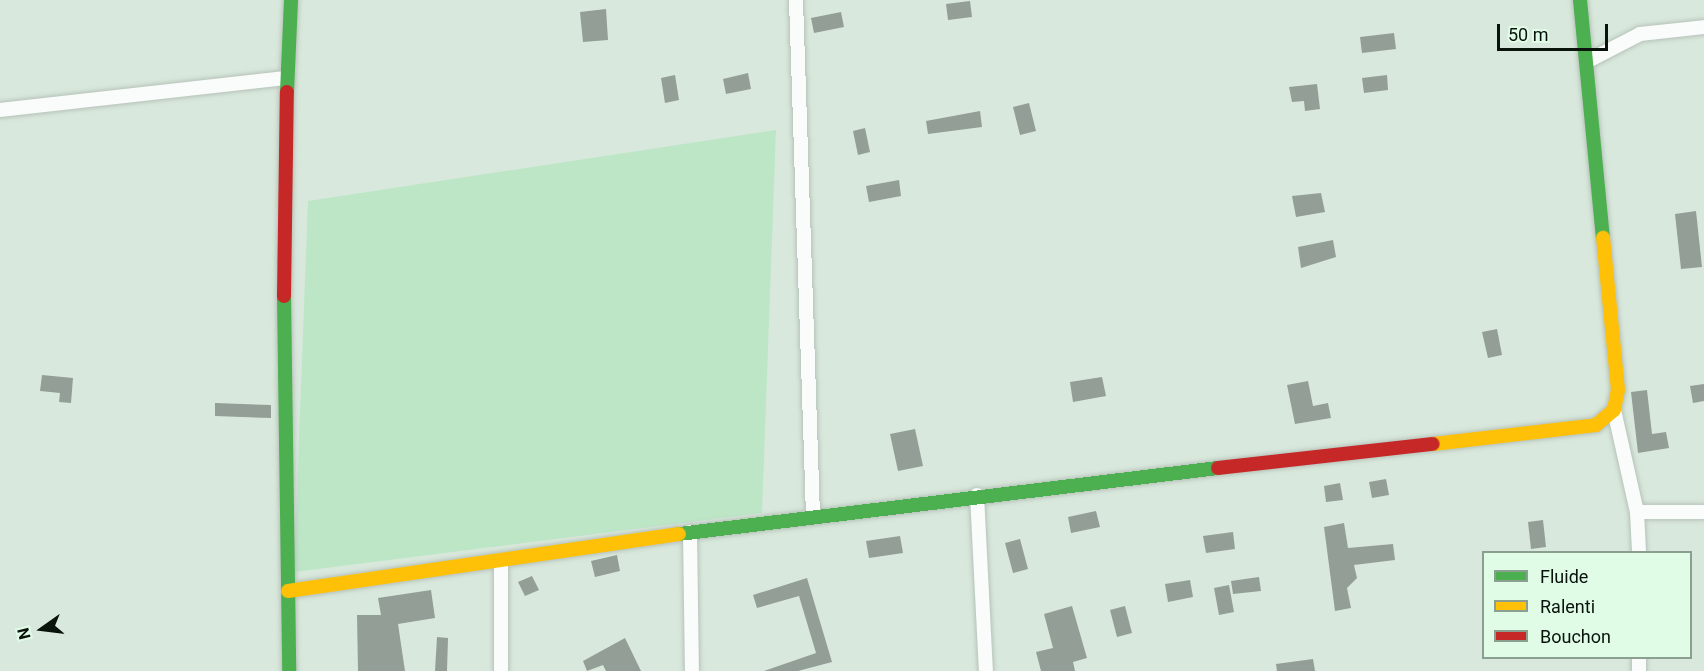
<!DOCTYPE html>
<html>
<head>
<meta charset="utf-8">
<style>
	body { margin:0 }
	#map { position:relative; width:1704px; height:671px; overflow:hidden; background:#d9e8dc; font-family:Roboto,sans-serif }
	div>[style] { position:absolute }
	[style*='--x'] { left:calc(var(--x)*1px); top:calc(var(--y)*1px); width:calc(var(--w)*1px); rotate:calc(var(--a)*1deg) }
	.green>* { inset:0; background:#bde6c7 }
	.building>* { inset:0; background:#939e96 }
	.roads { filter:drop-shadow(0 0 2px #b6c2b9) drop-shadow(0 0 2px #b6c2b9) }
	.street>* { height:14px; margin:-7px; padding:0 7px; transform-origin:7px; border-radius:7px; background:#f9fcfa }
	.fast>* { height:14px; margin:-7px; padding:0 7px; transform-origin:7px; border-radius:7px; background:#4caf50 }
	.slow>* { height:14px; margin:-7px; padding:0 7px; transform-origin:7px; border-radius:7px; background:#ffc107 }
	.jam>* { height:14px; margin:-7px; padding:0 7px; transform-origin:7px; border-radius:7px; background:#c62828 }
	span { translate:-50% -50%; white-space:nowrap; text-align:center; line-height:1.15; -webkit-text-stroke:5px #e0fce7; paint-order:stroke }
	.legend { position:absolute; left:1482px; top:551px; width:210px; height:108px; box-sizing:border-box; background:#e0fce7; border:2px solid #8a9f8f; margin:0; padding:8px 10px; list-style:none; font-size:18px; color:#09130c }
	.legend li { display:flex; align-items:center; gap:12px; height:30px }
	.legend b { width:30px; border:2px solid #8a9f8f }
	.north { position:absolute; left:12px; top:599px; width:60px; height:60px; -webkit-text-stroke:4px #e0fce7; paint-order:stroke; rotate:256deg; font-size:16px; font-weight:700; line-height:24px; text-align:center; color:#09130c }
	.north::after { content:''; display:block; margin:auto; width:21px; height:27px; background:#09130c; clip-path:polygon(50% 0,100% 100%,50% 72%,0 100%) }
	.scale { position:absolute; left:1497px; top:24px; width:111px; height:27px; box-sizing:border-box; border:3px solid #09130c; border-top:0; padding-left:8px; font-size:18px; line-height:21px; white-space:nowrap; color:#09130c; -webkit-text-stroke:4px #e0fce7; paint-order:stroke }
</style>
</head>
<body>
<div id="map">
	<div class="green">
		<div style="clip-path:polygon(776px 130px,762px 513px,294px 572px,308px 201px)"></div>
	</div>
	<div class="building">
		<div style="clip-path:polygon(970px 1px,972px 17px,948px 20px,946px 4px)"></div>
		<div style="clip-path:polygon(606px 9px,608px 40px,583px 42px,580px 12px)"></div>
		<div style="clip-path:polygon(841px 12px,844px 27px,814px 33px,811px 18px)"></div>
		<div style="clip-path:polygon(1394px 33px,1396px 49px,1362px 53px,1360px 37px)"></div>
		<div style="clip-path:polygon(748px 73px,751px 89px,726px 94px,723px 79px)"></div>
		<div style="clip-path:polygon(675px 75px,679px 100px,665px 103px,661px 78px)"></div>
		<div style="clip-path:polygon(1387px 75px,1388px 90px,1364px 93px,1362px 78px)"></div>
		<div style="clip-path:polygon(1317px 84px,1320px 109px,1305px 111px,1304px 101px,1292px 102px,1289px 87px)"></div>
		<div style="clip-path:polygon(1029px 103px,1036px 131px,1020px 135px,1013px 107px)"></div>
		<div style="clip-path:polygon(980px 111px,982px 127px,928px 134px,926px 121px)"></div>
		<div style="clip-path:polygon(865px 128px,870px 152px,858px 155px,853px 131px)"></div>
		<div style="clip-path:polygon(899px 180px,901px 196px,869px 202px,866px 186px)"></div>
		<div style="clip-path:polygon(1321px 193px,1325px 212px,1296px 217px,1292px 196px)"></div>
		<div style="clip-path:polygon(1696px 211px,1702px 267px,1681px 269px,1675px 214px)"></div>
		<div style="clip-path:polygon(1333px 240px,1336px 257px,1301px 268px,1298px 247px)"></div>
		<div style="clip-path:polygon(1497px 329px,1502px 355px,1488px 358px,1482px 332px)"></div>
		<div style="clip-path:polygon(42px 375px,73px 378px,71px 403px,59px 402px,60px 393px,40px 391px)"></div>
		<div style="clip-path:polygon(1102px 377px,1106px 396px,1073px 402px,1070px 382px)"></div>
		<div style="clip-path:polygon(1308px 381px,1313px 406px,1328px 403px,1331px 418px,1295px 424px,1287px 385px)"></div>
		<div style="clip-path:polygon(1704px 384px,1704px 401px,1693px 403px,1690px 386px)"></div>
		<div style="clip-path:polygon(1647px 390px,1652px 434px,1666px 432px,1669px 448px,1638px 453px,1631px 392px)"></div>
		<div style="clip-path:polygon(215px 403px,271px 405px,271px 418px,215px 416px)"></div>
		<div style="clip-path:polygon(915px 429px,923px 466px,898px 471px,890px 434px)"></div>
		<div style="clip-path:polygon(1386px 479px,1389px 495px,1372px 498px,1369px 482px)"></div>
		<div style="clip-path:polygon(1340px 483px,1343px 500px,1326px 502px,1324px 486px)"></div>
		<div style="clip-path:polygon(1096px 511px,1100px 527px,1071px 533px,1068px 517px)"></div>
		<div style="clip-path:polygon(1543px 520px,1546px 547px,1531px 549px,1528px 522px)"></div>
		<div style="clip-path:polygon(1344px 523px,1348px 548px,1393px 544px,1395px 560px,1354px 565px,1357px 578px,1347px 588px,1351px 608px,1335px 611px,1324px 527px)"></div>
		<div style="clip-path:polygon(1233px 532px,1235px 549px,1206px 553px,1203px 536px)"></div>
		<div style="clip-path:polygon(900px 536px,903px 553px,869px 558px,866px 541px)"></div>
		<div style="clip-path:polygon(1020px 539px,1028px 569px,1013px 573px,1005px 543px)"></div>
		<div style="clip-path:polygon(617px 555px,620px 571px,595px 577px,591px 561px)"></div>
		<div style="clip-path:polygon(532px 576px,539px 590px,525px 596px,518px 582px)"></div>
		<div style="clip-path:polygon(1259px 577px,1261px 591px,1233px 594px,1231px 581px)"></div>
		<div style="clip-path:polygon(807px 578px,832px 662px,798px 671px,764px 671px,816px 653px,799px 596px,757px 608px,753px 595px)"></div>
		<div style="clip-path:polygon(1190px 580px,1193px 597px,1168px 602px,1165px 584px)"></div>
		<div style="clip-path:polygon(1229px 585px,1234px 612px,1219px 615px,1214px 588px)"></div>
		<div style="clip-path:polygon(431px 590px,435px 618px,398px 624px,405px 671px,358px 671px,357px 615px,381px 615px,378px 598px)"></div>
		<div style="clip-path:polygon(1072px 606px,1087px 658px,1073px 662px,1075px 671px,1041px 671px,1036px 652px,1053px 648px,1044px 614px)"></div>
		<div style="clip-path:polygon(1125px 606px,1132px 633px,1117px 637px,1110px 610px)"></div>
		<div style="clip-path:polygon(437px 637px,448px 638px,447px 671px,435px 671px)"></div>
		<div style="clip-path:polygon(625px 638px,641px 671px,606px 671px,603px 665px,587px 671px,583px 661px)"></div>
		<div style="clip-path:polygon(1313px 659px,1315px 671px,1277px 671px,1276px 664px)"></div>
	</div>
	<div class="roads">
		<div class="street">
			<div style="--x:796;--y:0;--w:515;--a:88.11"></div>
			<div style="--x:1586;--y:62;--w:61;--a:-27.4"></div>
			<div style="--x:1640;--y:34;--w:64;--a:-6.2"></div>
			<div style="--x:0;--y:110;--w:287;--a:-6.4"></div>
			<div style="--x:1614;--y:410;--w:105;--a:77.3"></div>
			<div style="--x:1637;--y:512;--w:67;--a:0"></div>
			<div style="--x:977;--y:495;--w:176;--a:87.1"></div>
			<div style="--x:1637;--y:512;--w:40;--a:87.1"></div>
			<div style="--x:690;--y:532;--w:139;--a:89.2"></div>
			<div style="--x:501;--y:671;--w:111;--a:-90"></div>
			<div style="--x:1639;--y:671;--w:13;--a:-90"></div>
		</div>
		<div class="fast">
			<div style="--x:1580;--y:0;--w:239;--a:84.5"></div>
			<div style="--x:287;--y:92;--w:92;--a:-87.5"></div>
			<div style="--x:284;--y:296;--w:375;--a:89.2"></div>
			<div style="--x:679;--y:534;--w:543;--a:-6.98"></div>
		</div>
		<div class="slow">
			<div style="--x:1433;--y:444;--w:164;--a:-6.6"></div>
			<div style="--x:1596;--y:425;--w:23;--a:-40"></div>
			<div style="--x:1614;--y:410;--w:20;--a:-79"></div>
			<div style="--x:1618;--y:390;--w:153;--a:-95.6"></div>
			<div style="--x:288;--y:591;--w:395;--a:-8.3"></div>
		</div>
		<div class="jam">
			<div style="--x:284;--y:296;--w:204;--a:-89.2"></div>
			<div style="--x:1218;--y:468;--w:216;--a:-6.4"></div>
		</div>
	</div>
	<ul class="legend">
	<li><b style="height:8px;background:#4caf50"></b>Fluide</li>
	<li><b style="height:8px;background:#ffc107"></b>Ralenti</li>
	<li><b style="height:8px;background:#c62828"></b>Bouchon</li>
	</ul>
	<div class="north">N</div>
	<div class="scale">50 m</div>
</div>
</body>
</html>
